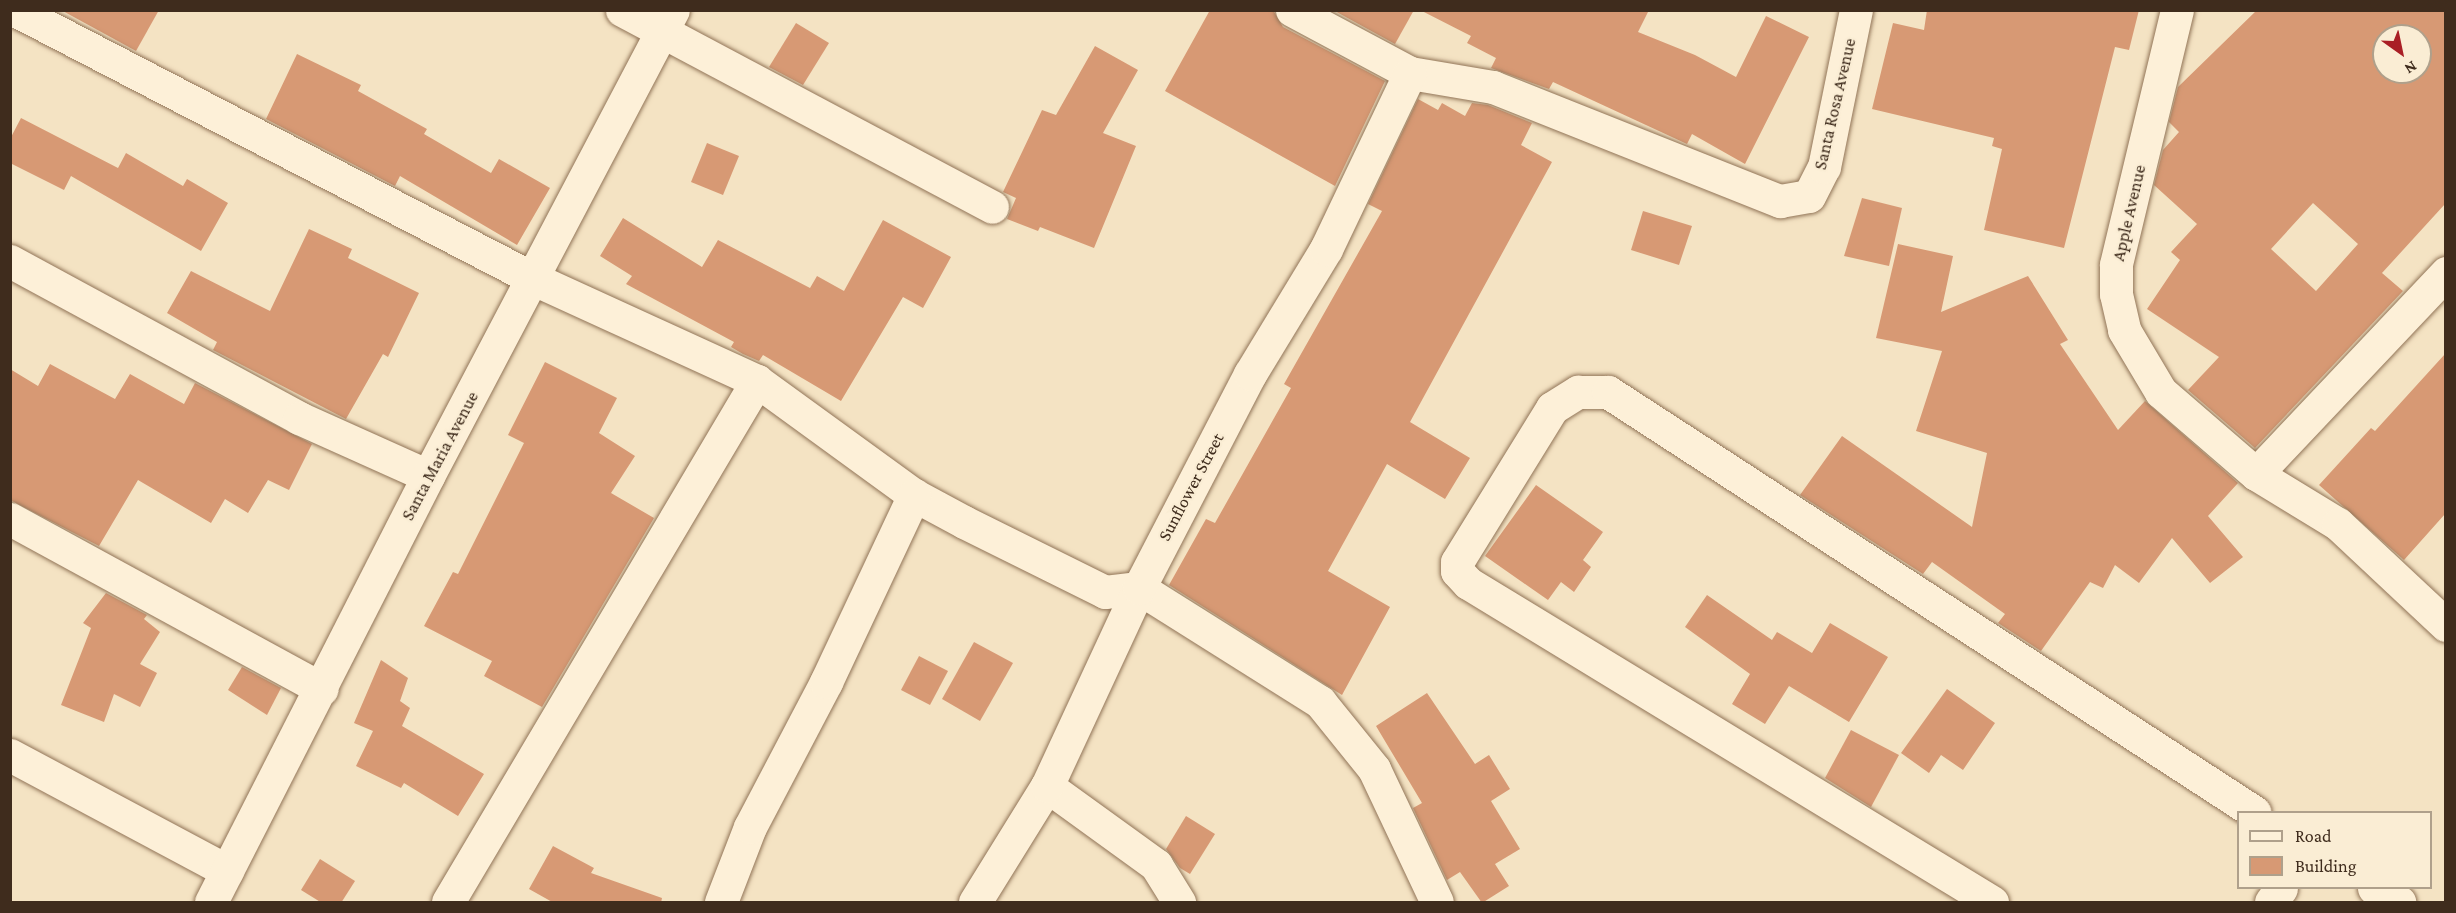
<!DOCTYPE html>
<html>
<head>
<meta charset="utf-8">
<style>
	body { margin:0 }
	#map { position:relative; width:2456px; height:913px; overflow:hidden; background:#f4e3c3; font-family:"Crimson Pro",serif }
	div>[style] { position:absolute }
	[style*='--x'] { left:calc(var(--x)*1px); top:calc(var(--y)*1px); width:calc(var(--w)*1px); rotate:calc(var(--a)*1deg) }
	.building>* { inset:0; background:#d79974 }
	.roads { filter:drop-shadow(0 0 2px #917457) drop-shadow(0 0 2px #917457) }
	.minor>* { height:33px; margin:-16.5px; padding:0 16.5px; transform-origin:16.5px; border-radius:16.5px; background:#fdf0d8 }
	span { translate:-50% -50%; white-space:nowrap; text-align:center; line-height:1.15; -webkit-text-stroke:4.5px #faedd4; paint-order:stroke }
	.street-label { font-size:18px; color:#3f2c1d }
	.frame { position:absolute; inset:0; border:12px solid #3f2c1d; pointer-events:none }
	.legend { position:absolute; left:2237px; top:811px; width:195px; height:78px; box-sizing:border-box; background:#faedd4; border:2px solid #afa08b; margin:0; padding:8px 10px; list-style:none; font-size:18px; color:#3f2c1d }
	.legend li { display:flex; align-items:center; gap:12px; height:30px }
	.legend b { width:30px; border:2px solid #afa08b }
	.north { position:absolute; left:2372px; top:24px; width:60px; height:60px; box-sizing:border-box; background:#faedd4; border:2px solid #afa08b; border-radius:50%; rotate:147deg; font-size:16px; font-weight:700; line-height:24px; text-align:center; color:#3f2c1d }
	.north::after { content:''; display:block; margin:auto; width:21px; height:27px; background:#a91f25; clip-path:polygon(50% 0,100% 100%,50% 72%,0 100%) }
</style>
</head>
<body>
<div id="map">
	<div class="building">
		<div style="clip-path:polygon(61px 10px,159px 10px,136px 51px)"></div>
		<div style="clip-path:polygon(1210px 10px,1273px 10px,1283px 27px,1385px 81px,1335px 186px,1165px 91px)"></div>
		<div style="clip-path:polygon(1333px 10px,1414px 10px,1395px 44px)"></div>
		<div style="clip-path:polygon(1420px 10px,1649px 10px,1638px 32px,1695px 55px,1736px 77px,1766px 16px,1809px 37px,1745px 164px,1692px 134px,1687px 144px,1553px 82px,1549px 89px,1491px 68px,1496px 58px,1467px 43px,1471px 36px)"></div>
		<div style="clip-path:polygon(1927px 10px,2139px 10px,2129px 50px,2115px 47px,2064px 248px,1984px 230px,2002px 149px,1992px 146px,1994px 138px,1872px 109px,1893px 23px,1924px 30px)"></div>
		<div style="clip-path:polygon(evenodd,2257px 10px,2445px 10px,2445px 204px,2382px 273px,2403px 291px,2255px 448px,2188px 390px,2219px 357px,2147px 309px,2180px 260px,2171px 252px,2197px 224px,2154px 185px,2163px 150px,2179px 132px,2169px 122px,2178px 87px,2257px 10px,2384px 36px,2420px 36px,2420px 72px,2384px 72px,2384px 36px,2257px 10px,2313px 203px,2358px 244px,2316px 291px,2271px 249px,2313px 203px)"></div>
		<div style="clip-path:polygon(796px 23px,829px 43px,803px 85px,769px 67px)"></div>
		<div style="clip-path:polygon(1095px 46px,1138px 70px,1103px 133px,1136px 146px,1094px 248px,1040px 227px,1038px 231px,1007px 219px,1016px 198px,1003px 192px,1042px 110px,1056px 115px)"></div>
		<div style="clip-path:polygon(297px 54px,361px 85px,358px 91px,427px 129px,424px 134px,491px 173px,499px 159px,550px 188px,517px 245px,400px 176px,395px 186px,266px 119px)"></div>
		<div style="clip-path:polygon(1418px 99px,1438px 110px,1442px 103px,1465px 116px,1472px 103px,1488px 105px,1532px 123px,1521px 145px,1552px 162px,1410px 422px,1470px 458px,1445px 499px,1387px 464px,1328px 571px,1390px 607px,1342px 695px,1169px 585px,1206px 519px,1215px 523px,1291px 388px,1284px 384px,1382px 211px,1368px 204px)"></div>
		<div style="clip-path:polygon(21px 118px,118px 168px,126px 153px,183px 186px,187px 179px,228px 203px,201px 251px,71px 176px,64px 190px,10px 163px,10px 139px)"></div>
		<div style="clip-path:polygon(707px 143px,739px 156px,723px 195px,691px 182px)"></div>
		<div style="clip-path:polygon(1862px 198px,1902px 208px,1889px 266px,1844px 256px)"></div>
		<div style="clip-path:polygon(1643px 211px,1692px 226px,1679px 265px,1631px 250px)"></div>
		<div style="clip-path:polygon(623px 218px,702px 267px,718px 240px,810px 288px,817px 276px,844px 291px,883px 220px,951px 257px,923px 308px,903px 297px,841px 401px,763px 355px,759px 361px,743px 354px,731px 347px,734px 342px,626px 284px,632px 276px,600px 256px)"></div>
		<div style="clip-path:polygon(309px 229px,352px 249px,348px 258px,419px 293px,388px 357px,383px 354px,346px 419px,213px 350px,217px 342px,167px 313px,191px 271px,270px 311px)"></div>
		<div style="clip-path:polygon(1898px 244px,1953px 256px,1941px 312px,2028px 276px,2068px 340px,2060px 344px,2118px 430px,2145px 401px,2238px 483px,2208px 516px,2243px 557px,2210px 583px,2172px 538px,2139px 583px,2115px 565px,2103px 588px,2090px 582px,2041px 651px,1998px 623px,2005px 614px,1932px 562px,1923px 574px,1800px 495px,1842px 436px,1972px 527px,1987px 453px,1916px 431px,1942px 351px,1876px 338px)"></div>
		<div style="clip-path:polygon(2445px 354px,2445px 514px,2404px 560px,2319px 485px,2371px 428px,2375px 431px)"></div>
		<div style="clip-path:polygon(545px 362px,617px 398px,599px 433px,635px 456px,611px 493px,654px 518px,542px 707px,484px 676px,492px 661px,424px 626px,453px 572px,458px 574px,524px 443px,508px 435px)"></div>
		<div style="clip-path:polygon(50px 364px,115px 399px,130px 374px,184px 404px,195px 383px,312px 444px,289px 490px,268px 480px,248px 513px,225px 499px,211px 523px,138px 480px,99px 546px,10px 500px,10px 369px,38px 386px)"></div>
		<div style="clip-path:polygon(1536px 485px,1603px 532px,1583px 560px,1591px 567px,1574px 592px,1561px 582px,1548px 600px,1485px 556px)"></div>
		<div style="clip-path:polygon(106px 593px,147px 615px,144px 619px,160px 632px,140px 664px,157px 673px,140px 707px,114px 694px,104px 722px,61px 705px,91px 628px,83px 623px)"></div>
		<div style="clip-path:polygon(1707px 595px,1772px 640px,1777px 632px,1812px 653px,1830px 623px,1888px 657px,1849px 722px,1789px 686px,1765px 724px,1732px 704px,1750px 674px,1685px 627px)"></div>
		<div style="clip-path:polygon(974px 642px,1013px 663px,980px 721px,942px 699px)"></div>
		<div style="clip-path:polygon(919px 656px,948px 671px,930px 705px,901px 690px)"></div>
		<div style="clip-path:polygon(381px 660px,408px 678px,400px 701px,410px 708px,402px 726px,484px 774px,458px 816px,404px 783px,401px 788px,356px 766px,373px 731px,354px 723px)"></div>
		<div style="clip-path:polygon(242px 667px,281px 688px,267px 715px,228px 690px)"></div>
		<div style="clip-path:polygon(1947px 689px,1995px 723px,1963px 770px,1941px 755px,1929px 773px,1901px 753px)"></div>
		<div style="clip-path:polygon(1427px 693px,1475px 764px,1489px 755px,1510px 789px,1491px 801px,1520px 849px,1495px 864px,1509px 886px,1482px 903px,1460px 872px,1447px 880px,1413px 808px,1422px 803px,1376px 726px)"></div>
		<div style="clip-path:polygon(1851px 730px,1899px 755px,1871px 807px,1825px 778px)"></div>
		<div style="clip-path:polygon(1186px 816px,1215px 834px,1190px 874px,1180px 868px,1166px 849px)"></div>
		<div style="clip-path:polygon(553px 846px,594px 868px,591px 873px,662px 898px,661px 903px,554px 903px,529px 889px)"></div>
		<div style="clip-path:polygon(320px 859px,355px 881px,341px 903px,322px 903px,301px 890px)"></div>
	</div>
	<div class="roads">
		<div class="minor">
			<div style="--x:15;--y:10;--w:585;--a:27.4"></div>
			<div style="--x:534;--y:279;--w:245;--a:24.6"></div>
			<div style="--x:757;--y:381;--w:194;--a:36"></div>
			<div style="--x:914;--y:495;--w:57;--a:28.4"></div>
			<div style="--x:964;--y:522;--w:157;--a:26.4"></div>
			<div style="--x:1105;--y:592;--w:34;--a:-7"></div>
			<div style="--x:1139;--y:588;--w:214;--a:32.2"></div>
			<div style="--x:1320;--y:702;--w:86;--a:51.1"></div>
			<div style="--x:1374;--y:769;--w:147;--a:64.7"></div>
			<div style="--x:622;--y:10;--w:419;--a:28"></div>
			<div style="--x:1292;--y:10;--w:134;--a:28.1"></div>
			<div style="--x:1410;--y:73;--w:84;--a:9.6"></div>
			<div style="--x:1493;--y:87;--w:309;--a:21.7"></div>
			<div style="--x:1780;--y:201;--w:29;--a:-10"></div>
			<div style="--x:1809;--y:196;--w:33;--a:-63"></div>
			<div style="--x:1824;--y:167;--w:160;--a:-78.5"></div>
			<div style="--x:2177;--y:10;--w:262;--a:103.5"></div>
			<div style="--x:2116;--y:265;--w:29;--a:90"></div>
			<div style="--x:2116;--y:294;--w:37;--a:77"></div>
			<div style="--x:2124;--y:330;--w:72;--a:59.2"></div>
			<div style="--x:2161;--y:392;--w:125;--a:40.8"></div>
			<div style="--x:2256;--y:474;--w:96;--a:31.4"></div>
			<div style="--x:2338;--y:524;--w:148;--a:43.1"></div>
			<div style="--x:10;--y:261;--w:329;--a:28.5"></div>
			<div style="--x:299;--y:418;--w:141;--a:24.2"></div>
			<div style="--x:2256;--y:474;--w:277;--a:-46.6"></div>
			<div style="--x:10;--y:519;--w:355;--a:28.6"></div>
			<div style="--x:10;--y:755;--w:246;--a:28.1"></div>
			<div style="--x:1047;--y:786;--w:135;--a:35.9"></div>
			<div style="--x:1156;--y:865;--w:44;--a:58.1"></div>
			<div style="--x:2374;--y:888;--w:29;--a:29"></div>
			<div style="--x:211;--y:902;--w:478;--a:-63"></div>
			<div style="--x:428;--y:476;--w:526;--a:-62.27"></div>
			<div style="--x:448;--y:902;--w:606;--a:-59.33"></div>
			<div style="--x:721;--y:902;--w:80;--a:-68.9"></div>
			<div style="--x:750;--y:827;--w:164;--a:-62.3"></div>
			<div style="--x:826;--y:682;--w:207;--a:-64.8"></div>
			<div style="--x:975;--y:902;--w:137;--a:-58.2"></div>
			<div style="--x:1047;--y:786;--w:218;--a:-65.1"></div>
			<div style="--x:1139;--y:588;--w:241;--a:-62.6"></div>
			<div style="--x:1250;--y:374;--w:146;--a:-58.7"></div>
			<div style="--x:1326;--y:249;--w:195;--a:-64.5"></div>
			<div style="--x:1992;--y:902;--w:613;--a:-148.67"></div>
			<div style="--x:1468;--y:583;--w:16;--a:-133"></div>
			<div style="--x:1457;--y:571;--w:9;--a:-90"></div>
			<div style="--x:1457;--y:562;--w:181;--a:-58.3"></div>
			<div style="--x:1552;--y:408;--w:31;--a:-32"></div>
			<div style="--x:1578;--y:392;--w:30;--a:0"></div>
			<div style="--x:1608;--y:392;--w:771;--a:33.03"></div>
			<div style="--x:2271;--y:902;--w:17;--a:-54"></div>
		</div>
	</div>
	<div class="street-label">
		<span style="left:1835px;top:104px;rotate:-77deg">Santa Rosa Avenue</span>
		<span style="left:2129px;top:213px;rotate:-77deg">Apple Avenue</span>
		<span style="left:440px;top:456px;rotate:-62deg">Santa Maria Avenue</span>
		<span style="left:1191px;top:487px;rotate:-62deg">Sunflower Street</span>
	</div>
	<div class="frame"></div>
	<ul class="legend">
	<li><b style="height:8px;background:#fdf0d8"></b>Road</li>
	<li><b style="height:16px;background:#d79974"></b>Building</li>
	</ul>
	<div class="north">N</div>
</div>
</body>
</html>
